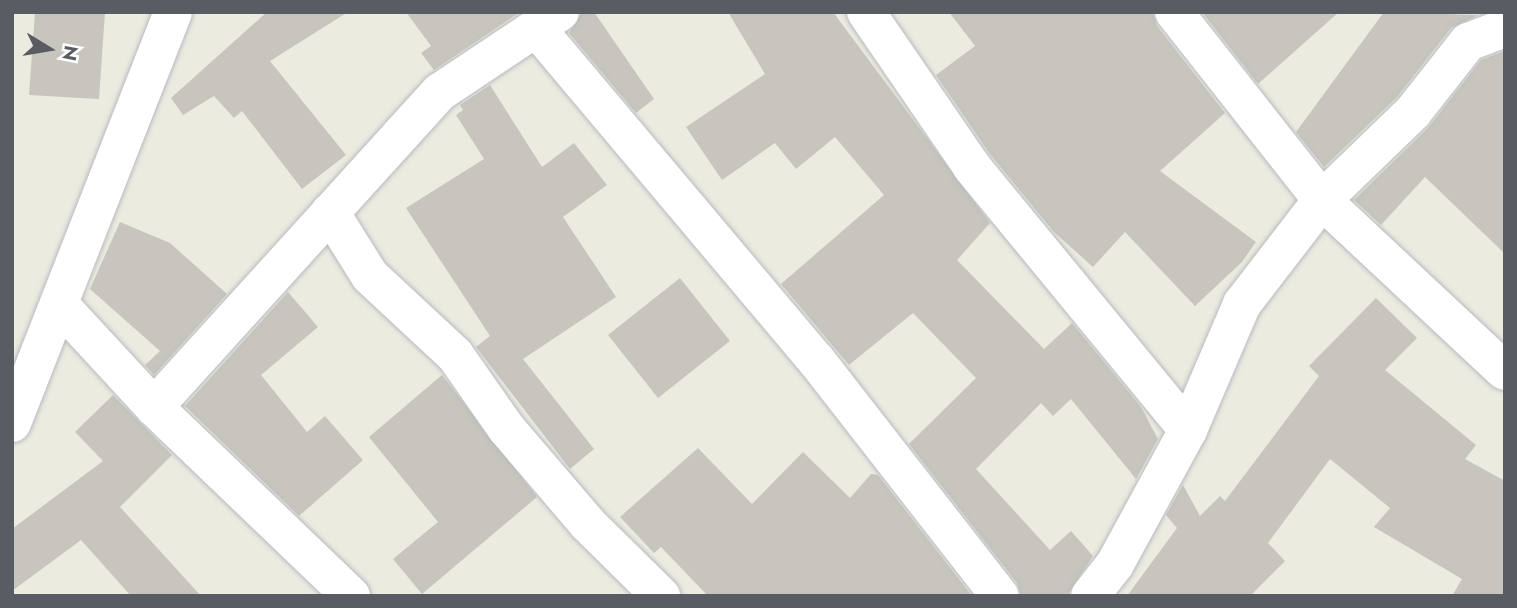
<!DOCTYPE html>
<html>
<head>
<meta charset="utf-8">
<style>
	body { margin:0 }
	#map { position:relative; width:1517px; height:608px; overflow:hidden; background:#ecebe0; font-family:Jost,sans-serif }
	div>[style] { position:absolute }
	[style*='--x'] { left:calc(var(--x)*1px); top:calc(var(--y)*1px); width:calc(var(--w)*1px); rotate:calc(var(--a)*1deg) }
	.building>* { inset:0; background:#c7c5bd }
	.roads { filter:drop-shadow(0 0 2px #b8bac0) drop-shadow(0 0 2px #b8bac0) }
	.street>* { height:38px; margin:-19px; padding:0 19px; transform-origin:19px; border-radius:19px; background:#fff }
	span { translate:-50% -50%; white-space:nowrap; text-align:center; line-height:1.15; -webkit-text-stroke:6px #fff; paint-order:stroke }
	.frame { position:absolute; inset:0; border:14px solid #595c62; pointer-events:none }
	.north { position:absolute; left:14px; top:14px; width:70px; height:70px; -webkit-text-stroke:5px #fff; paint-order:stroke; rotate:101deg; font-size:19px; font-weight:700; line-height:28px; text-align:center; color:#595c62 }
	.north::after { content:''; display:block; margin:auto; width:24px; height:32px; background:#595c62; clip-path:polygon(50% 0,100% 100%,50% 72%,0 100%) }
</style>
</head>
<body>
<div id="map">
	<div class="building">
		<div style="clip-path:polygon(35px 12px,105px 12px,99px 99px,29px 95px)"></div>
		<div style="clip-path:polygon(267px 12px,348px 12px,270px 61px,346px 155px,302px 189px,242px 111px,234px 118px,214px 96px,183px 115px,171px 98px)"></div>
		<div style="clip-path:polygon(406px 12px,520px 12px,434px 70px,421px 53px,431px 46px)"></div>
		<div style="clip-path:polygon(582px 12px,594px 12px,654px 99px,636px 113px,569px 33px)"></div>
		<div style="clip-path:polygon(728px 12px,833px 12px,990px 223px,957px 260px,1044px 349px,1072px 323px,1141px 407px,1158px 439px,1136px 479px,1071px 399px,1053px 416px,1041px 403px,976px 469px,1050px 550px,1071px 531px,1093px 556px,1067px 596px,1021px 596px,1017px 583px,909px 444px,976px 378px,913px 313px,849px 365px,781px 284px,884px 195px,835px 137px,796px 169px,775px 143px,722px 180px,686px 127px,765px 74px)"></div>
		<div style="clip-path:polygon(949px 12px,1153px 12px,1157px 26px,1225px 113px,1160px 171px,1256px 242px,1242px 262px,1195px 306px,1125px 232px,1093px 267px,1054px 232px,990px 154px,936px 75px,975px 46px)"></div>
		<div style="clip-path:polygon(1202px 12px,1339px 12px,1258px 84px)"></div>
		<div style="clip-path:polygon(1384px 12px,1478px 15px,1451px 28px,1397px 97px,1324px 167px,1296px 132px)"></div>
		<div style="clip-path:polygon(1505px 51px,1505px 254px,1425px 177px,1381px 225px,1354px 200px,1428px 128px,1481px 60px)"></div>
		<div style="clip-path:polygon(490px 85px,542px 167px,574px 143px,607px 185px,563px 217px,616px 297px,523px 359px,594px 449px,570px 469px,476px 347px,490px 336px,406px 208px,484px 159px,456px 115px,463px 110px,460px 105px)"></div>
		<div style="clip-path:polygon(120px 222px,170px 243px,227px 294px,154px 375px,145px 365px,160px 351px,90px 289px)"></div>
		<div style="clip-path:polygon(680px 278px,730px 341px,658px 398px,608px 335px)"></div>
		<div style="clip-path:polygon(288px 292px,318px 327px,261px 375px,307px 432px,325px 416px,363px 460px,299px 516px,185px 406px)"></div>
		<div style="clip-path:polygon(1376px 298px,1417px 338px,1385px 370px,1476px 445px,1465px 459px,1505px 481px,1505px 596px,1452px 596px,1462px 579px,1374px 527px,1390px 508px,1330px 459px,1268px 543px,1285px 561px,1250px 596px,1127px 596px,1177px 528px,1166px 515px,1183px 485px,1200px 516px,1220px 496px,1225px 501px,1319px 376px,1309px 366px)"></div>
		<div style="clip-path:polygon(442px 375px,537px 497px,422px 594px,393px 559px,438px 522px,369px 437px)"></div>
		<div style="clip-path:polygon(113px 395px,172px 455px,120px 507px,201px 596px,131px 596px,81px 540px,12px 591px,12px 529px,103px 461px,75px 432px)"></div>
		<div style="clip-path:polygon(698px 448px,752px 504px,803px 452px,850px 498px,871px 474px,878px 475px,972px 596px,708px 596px,661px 547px,654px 553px,620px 517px)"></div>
	</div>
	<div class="roads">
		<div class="street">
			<div style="--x:866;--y:12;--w:188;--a:55.6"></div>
			<div style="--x:972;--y:167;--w:340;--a:50.6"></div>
			<div style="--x:1174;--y:12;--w:239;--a:51.8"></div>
			<div style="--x:1322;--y:200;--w:250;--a:43.1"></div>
			<div style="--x:537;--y:29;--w:433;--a:49.9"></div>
			<div style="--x:816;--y:360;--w:299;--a:52.1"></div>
			<div style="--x:330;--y:212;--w:75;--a:58"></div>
			<div style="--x:370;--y:276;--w:116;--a:42.9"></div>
			<div style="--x:455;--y:355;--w:89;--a:55.1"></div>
			<div style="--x:506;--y:428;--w:126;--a:49.5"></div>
			<div style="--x:588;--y:524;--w:103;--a:44.6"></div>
			<div style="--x:59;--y:304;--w:140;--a:47.3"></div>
			<div style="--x:154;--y:407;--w:273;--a:43.8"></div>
			<div style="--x:154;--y:407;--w:425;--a:-47.8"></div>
			<div style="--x:440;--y:92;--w:144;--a:-33.7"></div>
			<div style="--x:12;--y:423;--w:441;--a:-68.6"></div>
			<div style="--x:1090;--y:596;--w:41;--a:-52"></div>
			<div style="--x:1115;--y:564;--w:153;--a:-61.4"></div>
			<div style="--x:1188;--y:430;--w:137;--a:-66.8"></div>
			<div style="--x:1242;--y:304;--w:131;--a:-52.4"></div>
			<div style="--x:1322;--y:200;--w:127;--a:-44"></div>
			<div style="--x:1413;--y:112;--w:89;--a:-51.8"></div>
			<div style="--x:1468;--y:42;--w:40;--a:-21"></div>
		</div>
	</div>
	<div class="frame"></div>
	<div class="north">N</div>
</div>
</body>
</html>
